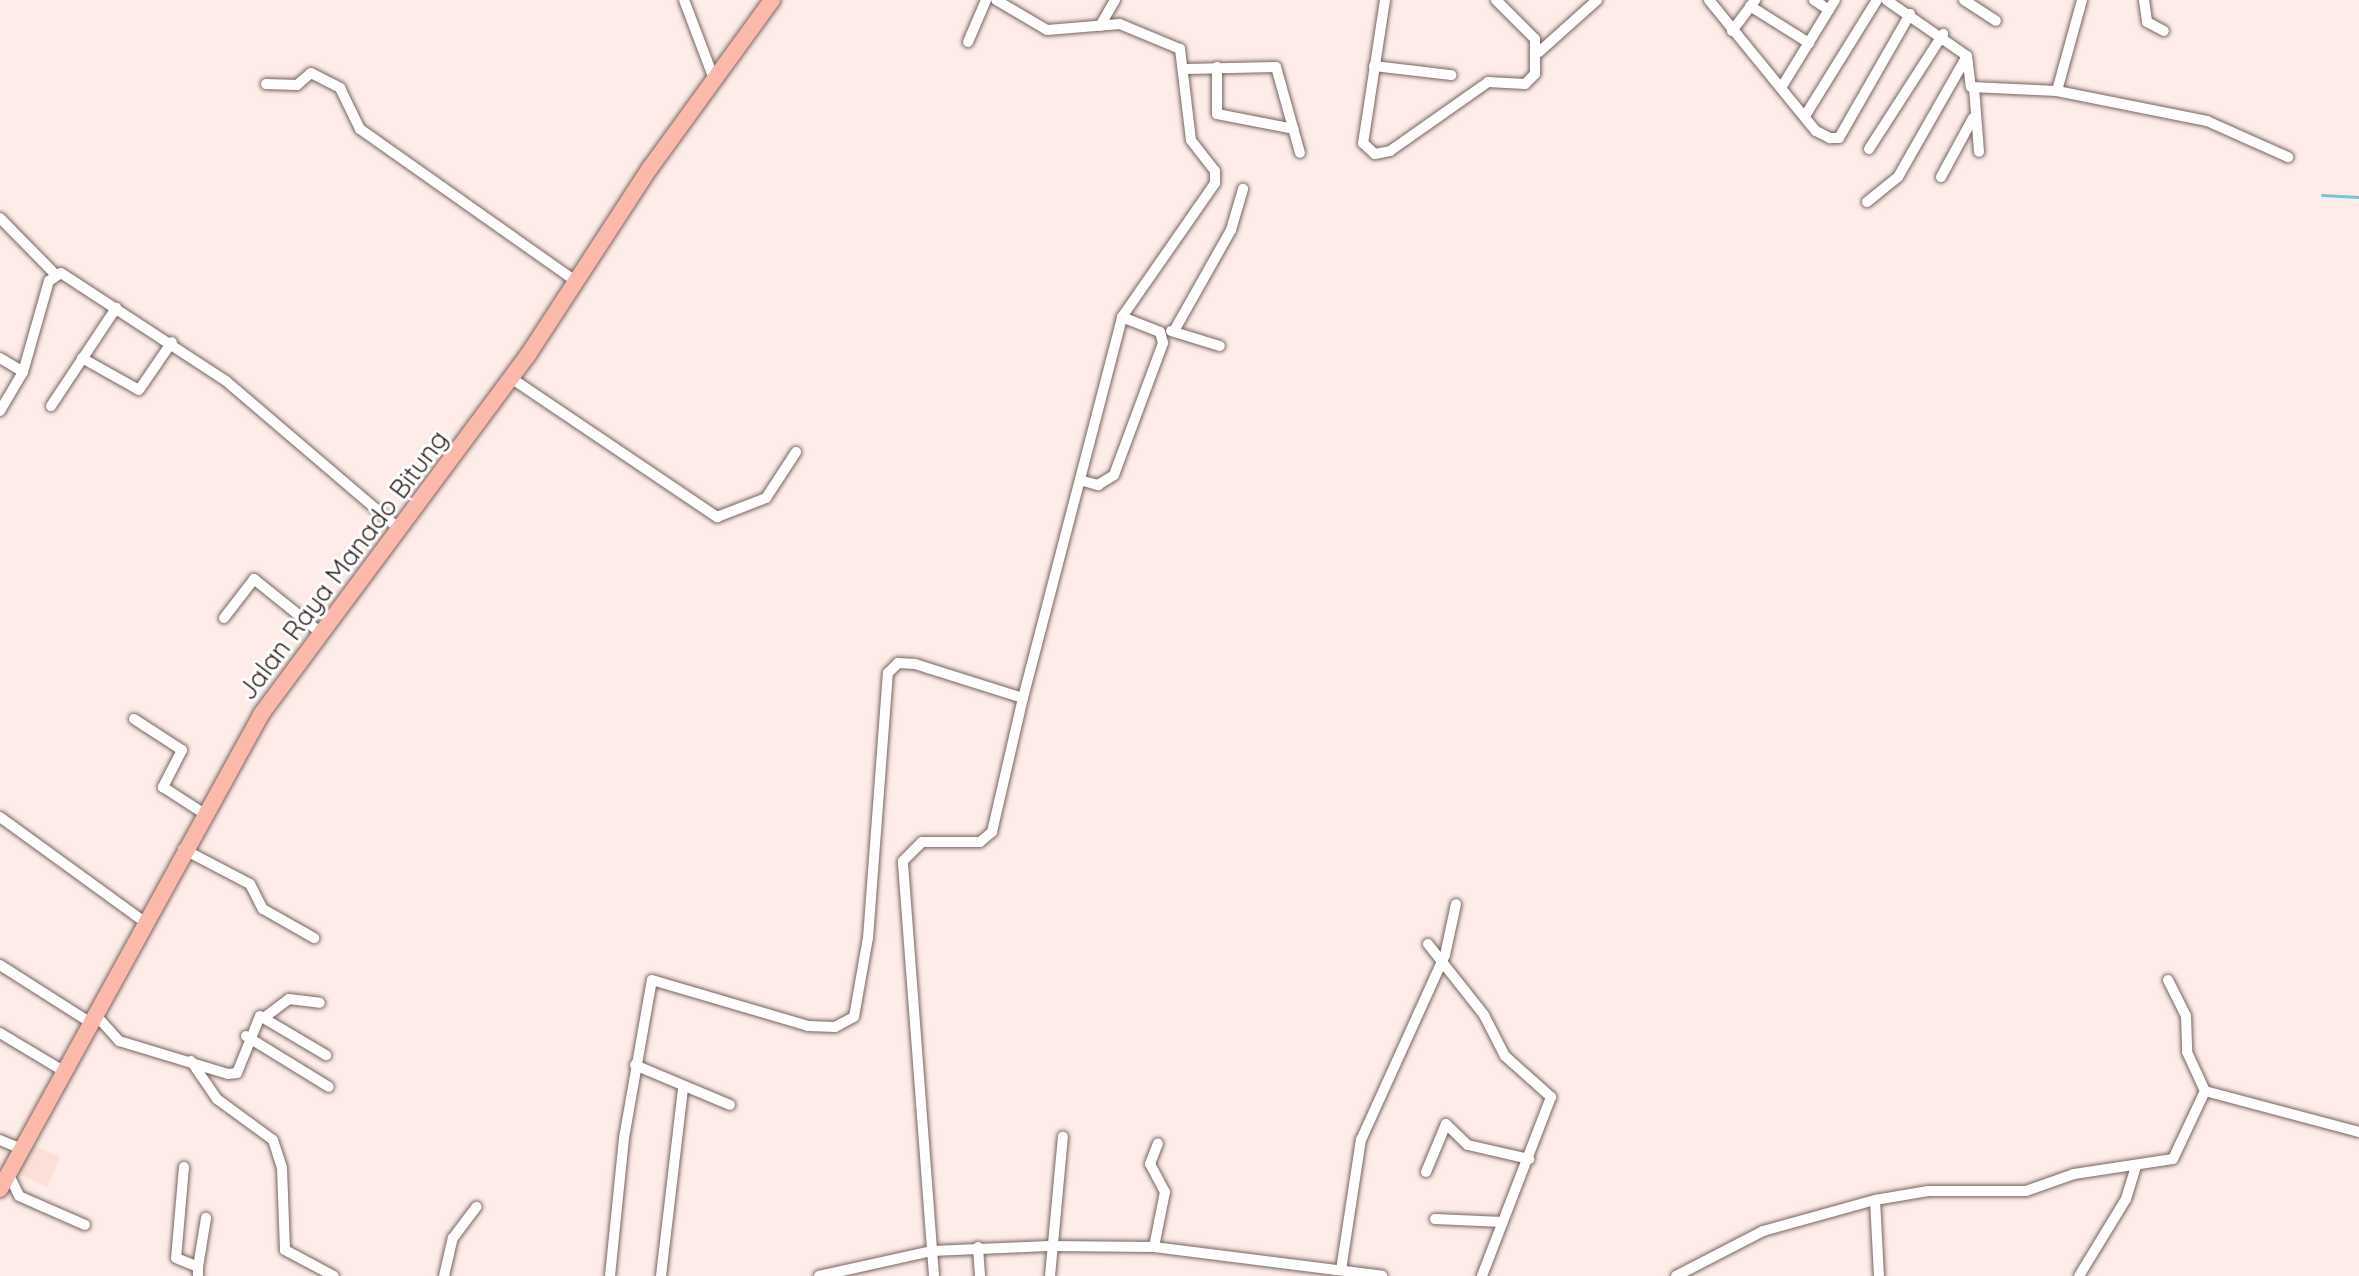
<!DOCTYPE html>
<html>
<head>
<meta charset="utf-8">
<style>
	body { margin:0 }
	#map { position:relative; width:2359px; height:1276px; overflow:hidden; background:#fdece7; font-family:Quicksand,sans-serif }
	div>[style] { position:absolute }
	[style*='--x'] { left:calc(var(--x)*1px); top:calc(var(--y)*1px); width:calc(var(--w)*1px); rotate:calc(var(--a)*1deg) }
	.built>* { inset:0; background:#fcdfd7 }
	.stream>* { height:3px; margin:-1.5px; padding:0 1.5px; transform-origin:1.5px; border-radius:1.5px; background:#76c6d9 }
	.roads { filter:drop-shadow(0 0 2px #766460) drop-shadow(0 0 2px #766460) }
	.minor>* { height:10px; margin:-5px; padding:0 5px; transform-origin:5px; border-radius:5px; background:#fff }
	.trunk>* { height:16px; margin:-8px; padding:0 8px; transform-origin:8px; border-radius:8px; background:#fcb8a8 }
	span { translate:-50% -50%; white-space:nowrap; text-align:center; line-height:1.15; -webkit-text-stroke:6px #fff; paint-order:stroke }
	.street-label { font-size:26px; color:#302826 }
</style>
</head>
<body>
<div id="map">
	<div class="built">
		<div style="clip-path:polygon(27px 1143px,60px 1157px,47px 1187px,14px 1172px)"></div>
	</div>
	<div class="stream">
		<div style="--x:2322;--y:195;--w:37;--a:3"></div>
	</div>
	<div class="roads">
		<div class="minor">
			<div style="--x:684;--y:0;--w:85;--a:69.2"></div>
			<div style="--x:1385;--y:0;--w:145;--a:98.7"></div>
			<div style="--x:1363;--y:143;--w:16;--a:43"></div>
			<div style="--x:1375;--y:154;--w:15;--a:-11"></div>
			<div style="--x:1390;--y:151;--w:120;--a:-35.1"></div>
			<div style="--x:1488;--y:82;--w:37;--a:3"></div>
			<div style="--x:1525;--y:84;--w:14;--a:-45"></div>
			<div style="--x:1535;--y:74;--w:35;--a:-90"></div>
			<div style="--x:1535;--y:39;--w:55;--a:-135"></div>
			<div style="--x:1709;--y:0;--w:169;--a:50.8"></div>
			<div style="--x:1816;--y:131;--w:16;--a:27"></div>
			<div style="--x:1830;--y:138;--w:9;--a:0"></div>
			<div style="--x:1839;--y:138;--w:143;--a:-60.2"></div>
			<div style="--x:1814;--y:0;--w:18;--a:34"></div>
			<div style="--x:1964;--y:0;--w:38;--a:33"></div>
			<div style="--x:2082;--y:0;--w:94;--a:105.4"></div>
			<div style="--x:2057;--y:91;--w:153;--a:11.3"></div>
			<div style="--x:2207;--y:121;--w:89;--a:24"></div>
			<div style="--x:2144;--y:0;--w:22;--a:82"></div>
			<div style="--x:2147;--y:22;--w:19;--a:28"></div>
			<div style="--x:1750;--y:6;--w:70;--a:32.1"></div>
			<div style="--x:1100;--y:26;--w:30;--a:-60"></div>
			<div style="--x:1732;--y:31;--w:39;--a:-53"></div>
			<div style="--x:968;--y:42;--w:46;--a:-66.8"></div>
			<div style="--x:1539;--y:52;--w:78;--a:-41.9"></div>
			<div style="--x:1967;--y:56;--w:31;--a:83"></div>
			<div style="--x:1971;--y:87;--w:86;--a:2.7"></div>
			<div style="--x:1374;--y:66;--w:78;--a:6.7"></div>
			<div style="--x:1217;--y:67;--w:47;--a:90"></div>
			<div style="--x:1217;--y:114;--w:78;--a:11"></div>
			<div style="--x:1186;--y:69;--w:90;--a:-1.3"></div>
			<div style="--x:1276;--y:67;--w:89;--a:74.4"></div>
			<div style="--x:266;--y:84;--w:31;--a:2"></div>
			<div style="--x:297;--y:85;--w:18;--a:-41"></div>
			<div style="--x:311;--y:73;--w:33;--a:27"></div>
			<div style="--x:340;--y:88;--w:46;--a:64"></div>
			<div style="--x:360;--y:129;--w:266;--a:35.2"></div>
			<div style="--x:1781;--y:88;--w:103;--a:-58.5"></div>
			<div style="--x:1974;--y:88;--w:64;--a:85.5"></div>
			<div style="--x:1805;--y:116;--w:137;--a:-58.2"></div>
			<div style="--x:1869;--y:149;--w:137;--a:-57.2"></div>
			<div style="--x:1941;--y:177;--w:67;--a:-61.5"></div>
			<div style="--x:1867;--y:202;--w:40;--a:-39"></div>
			<div style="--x:1898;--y:177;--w:139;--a:-60.3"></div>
			<div style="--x:1967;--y:56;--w:98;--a:-145.3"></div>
			<div style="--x:0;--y:218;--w:77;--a:45.5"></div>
			<div style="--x:1171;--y:331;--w:51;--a:17"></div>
			<div style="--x:1174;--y:331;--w:116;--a:-60.6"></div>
			<div style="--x:1231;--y:230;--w:43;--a:-73.7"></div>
			<div style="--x:0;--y:358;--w:27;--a:31"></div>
			<div style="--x:23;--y:372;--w:95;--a:-74.1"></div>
			<div style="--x:49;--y:281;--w:14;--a:-34"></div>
			<div style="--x:61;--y:273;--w:197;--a:33.2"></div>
			<div style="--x:226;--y:381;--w:226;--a:40.5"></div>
			<div style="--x:82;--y:358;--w:65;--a:29.3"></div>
			<div style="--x:139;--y:390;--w:58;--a:-55.5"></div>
			<div style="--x:511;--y:378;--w:249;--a:34"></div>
			<div style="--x:717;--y:517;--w:53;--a:-21.2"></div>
			<div style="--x:766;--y:498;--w:55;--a:-56.9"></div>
			<div style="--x:51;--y:406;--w:118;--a:-56.4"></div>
			<div style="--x:0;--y:411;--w:45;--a:-59.5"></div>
			<div style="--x:1083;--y:481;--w:16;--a:15"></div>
			<div style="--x:1098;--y:485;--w:19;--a:-32"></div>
			<div style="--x:1114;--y:475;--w:141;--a:-69.6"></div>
			<div style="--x:1163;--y:343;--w:11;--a:-105"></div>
			<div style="--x:1160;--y:332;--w:41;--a:-158.5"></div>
			<div style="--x:224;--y:618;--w:49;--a:-52.4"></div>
			<div style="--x:254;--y:579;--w:86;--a:38.9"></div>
			<div style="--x:134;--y:719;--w:57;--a:32.9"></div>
			<div style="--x:182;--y:750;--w:42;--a:117.2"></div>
			<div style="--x:163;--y:787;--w:48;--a:33"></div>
			<div style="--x:0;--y:817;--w:177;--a:36"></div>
			<div style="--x:183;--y:849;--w:76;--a:27.6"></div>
			<div style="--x:250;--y:884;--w:28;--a:63"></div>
			<div style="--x:263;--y:909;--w:59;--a:29.6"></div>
			<div style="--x:1428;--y:944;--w:90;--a:51.7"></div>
			<div style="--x:1484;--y:1015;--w:46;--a:62.9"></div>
			<div style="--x:1505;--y:1056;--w:62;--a:41.7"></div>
			<div style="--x:1551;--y:1097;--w:192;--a:111.1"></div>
			<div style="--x:0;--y:965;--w:104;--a:32.5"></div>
			<div style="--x:2168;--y:980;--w:40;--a:63.4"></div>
			<div style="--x:2186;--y:1016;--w:36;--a:88"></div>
			<div style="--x:2187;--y:1052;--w:43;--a:65.2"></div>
			<div style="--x:94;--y:1013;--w:38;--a:48"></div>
			<div style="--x:119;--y:1041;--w:114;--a:16.8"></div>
			<div style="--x:228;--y:1074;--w:9;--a:-6"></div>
			<div style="--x:237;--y:1073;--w:61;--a:-68"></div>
			<div style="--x:260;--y:1016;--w:77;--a:30.6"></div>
			<div style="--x:265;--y:1017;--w:30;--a:-37"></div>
			<div style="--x:289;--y:999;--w:31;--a:7"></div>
			<div style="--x:0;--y:1033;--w:70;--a:31"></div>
			<div style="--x:246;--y:1036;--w:97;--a:31.6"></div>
			<div style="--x:191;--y:1061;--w:46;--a:55.6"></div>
			<div style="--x:217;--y:1099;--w:69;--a:36.2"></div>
			<div style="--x:273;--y:1140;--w:29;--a:72"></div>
			<div style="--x:282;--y:1168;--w:82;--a:87.9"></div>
			<div style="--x:285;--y:1250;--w:55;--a:28"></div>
			<div style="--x:635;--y:1065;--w:103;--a:22.8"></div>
			<div style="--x:0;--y:1140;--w:21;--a:23"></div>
			<div style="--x:184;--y:1167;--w:91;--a:95"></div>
			<div style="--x:176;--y:1258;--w:24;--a:22"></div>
			<div style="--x:198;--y:1267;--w:9;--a:90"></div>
			<div style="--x:1426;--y:1172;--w:52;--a:-67.4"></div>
			<div style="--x:1446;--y:1124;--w:30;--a:44"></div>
			<div style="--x:1468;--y:1145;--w:63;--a:12.9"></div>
			<div style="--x:8;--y:1173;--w:25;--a:64"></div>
			<div style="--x:19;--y:1196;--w:72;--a:23.7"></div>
			<div style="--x:1875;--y:1200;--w:76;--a:87"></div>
			<div style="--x:1435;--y:1219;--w:68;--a:2.5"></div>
			<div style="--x:978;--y:1247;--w:29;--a:86"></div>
			<div style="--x:1154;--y:1247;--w:56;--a:-78.7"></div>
			<div style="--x:1165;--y:1192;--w:32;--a:-118"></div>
			<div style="--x:1150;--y:1164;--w:22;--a:-69"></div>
			<div style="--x:198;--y:1267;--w:50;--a:-80.7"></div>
			<div style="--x:1341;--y:1270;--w:132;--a:-81.3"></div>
			<div style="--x:1361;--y:1140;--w:203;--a:-65.6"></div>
			<div style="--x:1445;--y:955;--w:52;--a:-77.8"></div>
			<div style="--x:444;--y:1276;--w:39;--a:-77"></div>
			<div style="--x:453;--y:1238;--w:39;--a:-53"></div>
			<div style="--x:610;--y:1276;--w:139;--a:-84.2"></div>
			<div style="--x:624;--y:1138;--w:160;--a:-80"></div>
			<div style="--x:652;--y:980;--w:163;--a:16.4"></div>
			<div style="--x:808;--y:1026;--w:27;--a:2"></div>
			<div style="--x:835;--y:1027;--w:21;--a:-28"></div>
			<div style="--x:854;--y:1017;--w:80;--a:-80"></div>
			<div style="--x:868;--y:938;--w:266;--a:-85.7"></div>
			<div style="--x:888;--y:673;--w:14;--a:-45"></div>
			<div style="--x:898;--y:663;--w:17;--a:3"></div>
			<div style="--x:915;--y:664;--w:113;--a:17.5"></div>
			<div style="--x:1023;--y:698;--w:394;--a:-75.4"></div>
			<div style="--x:1122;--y:317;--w:163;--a:-55.2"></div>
			<div style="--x:1215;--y:183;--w:12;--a:-90"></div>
			<div style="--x:1215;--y:171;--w:39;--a:-128"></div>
			<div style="--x:1191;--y:140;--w:92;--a:-96.9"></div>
			<div style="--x:1180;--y:49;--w:65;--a:-157.4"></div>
			<div style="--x:1120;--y:24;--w:73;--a:175.3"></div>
			<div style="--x:1047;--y:30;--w:59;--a:-149.5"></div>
			<div style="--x:661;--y:1276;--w:189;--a:-83.3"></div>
			<div style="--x:819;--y:1276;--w:116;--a:-12.5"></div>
			<div style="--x:932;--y:1251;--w:117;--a:-2.4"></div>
			<div style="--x:1049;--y:1246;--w:105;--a:0.5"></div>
			<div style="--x:1154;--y:1247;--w:230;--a:7.2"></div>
			<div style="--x:934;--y:1276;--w:416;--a:-94.3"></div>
			<div style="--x:903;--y:861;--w:27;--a:-45"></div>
			<div style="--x:922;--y:842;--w:58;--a:0"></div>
			<div style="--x:980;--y:842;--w:16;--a:-40"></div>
			<div style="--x:992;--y:832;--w:138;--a:-77"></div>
			<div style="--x:1050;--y:1276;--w:140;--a:-84.7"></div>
			<div style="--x:1676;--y:1276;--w:98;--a:-27.3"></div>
			<div style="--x:1763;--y:1231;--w:116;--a:-15.5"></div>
			<div style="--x:1875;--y:1200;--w:54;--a:-9.6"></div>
			<div style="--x:1928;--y:1191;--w:98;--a:0"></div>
			<div style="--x:2026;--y:1191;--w:51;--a:-19.5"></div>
			<div style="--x:2074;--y:1174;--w:100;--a:-8.6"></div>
			<div style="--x:2173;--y:1159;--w:75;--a:-64.8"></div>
			<div style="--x:2205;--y:1091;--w:159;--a:14.9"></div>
			<div style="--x:2079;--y:1276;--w:90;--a:-58.6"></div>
			<div style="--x:2126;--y:1199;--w:34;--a:-73"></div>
		</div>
		<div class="trunk">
			<div style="--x:0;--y:1189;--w:543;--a:-61.17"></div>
			<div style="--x:262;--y:713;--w:446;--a:-53.4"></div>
			<div style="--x:528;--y:355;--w:223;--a:-56.9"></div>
			<div style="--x:650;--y:168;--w:208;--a:-54"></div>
		</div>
	</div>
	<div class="street-label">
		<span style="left:343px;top:565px;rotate:-53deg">Jalan Raya Manado Bitung</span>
	</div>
</div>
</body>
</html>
